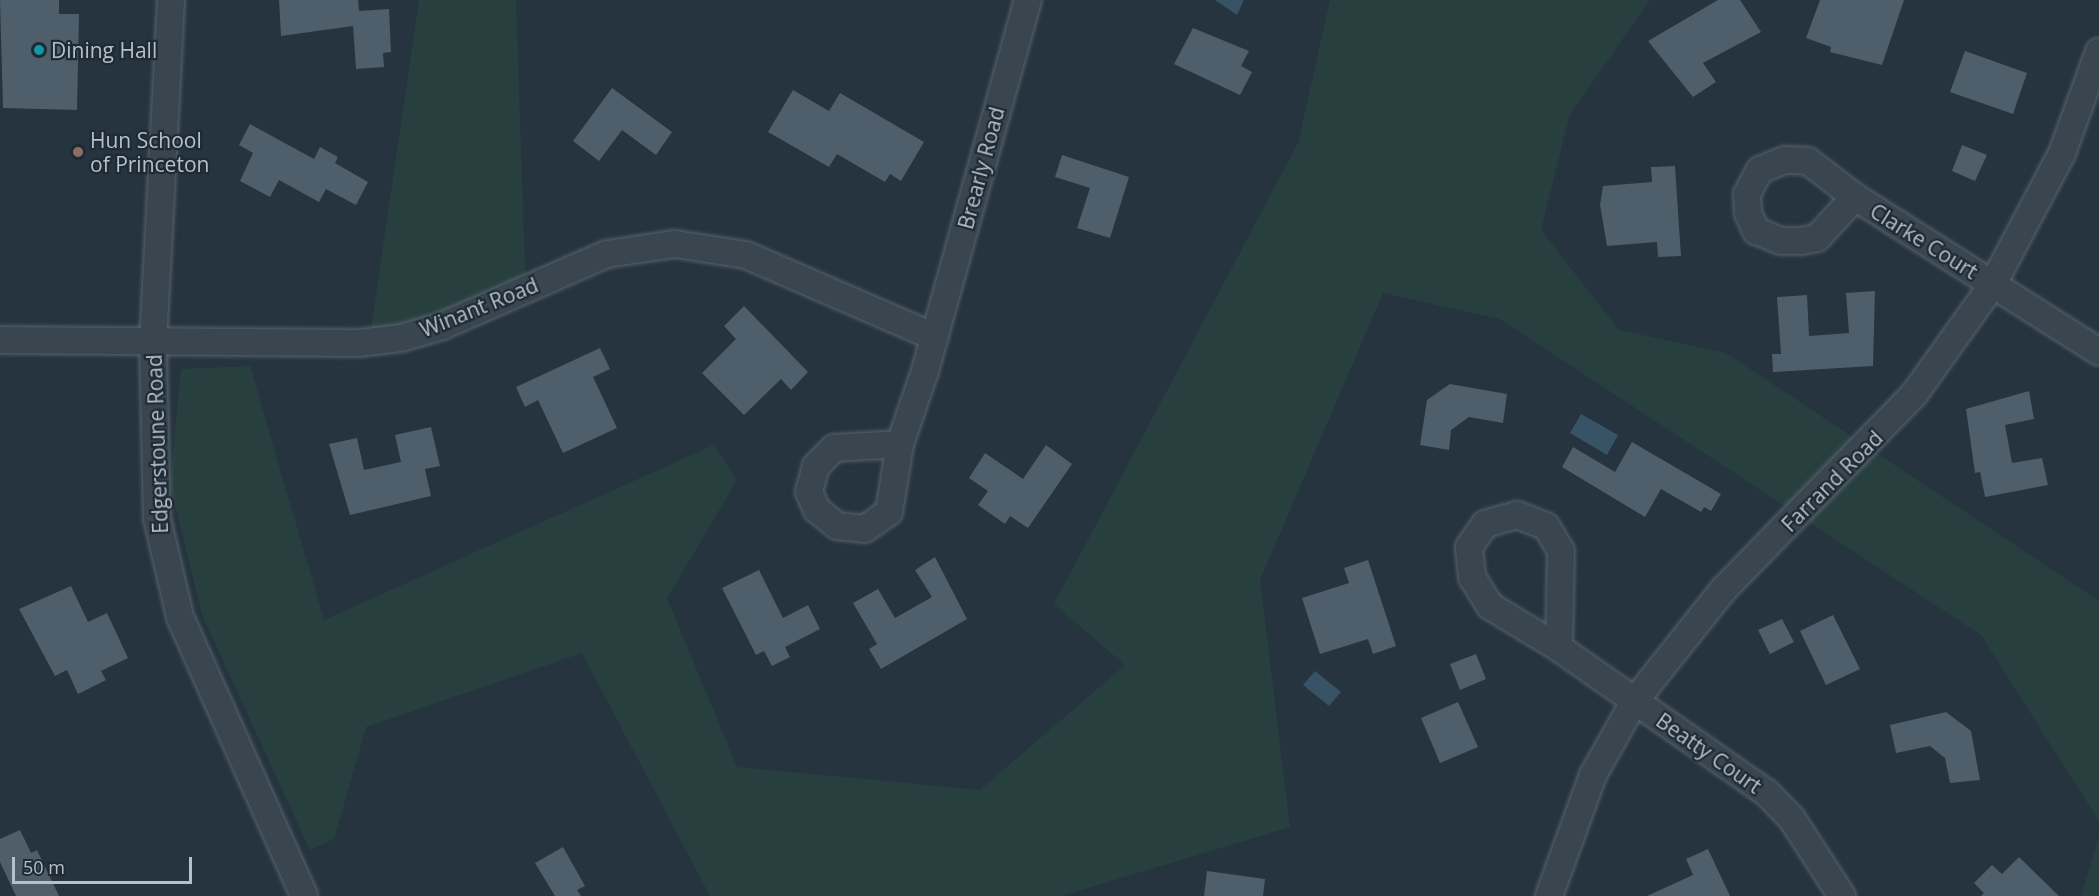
<!DOCTYPE html>
<html>
<head>
<meta charset="utf-8">
<style>
	body { margin:0 }
	#map { position:relative; width:2099px; height:896px; overflow:hidden; background:#25343f; font-family:"Open Sans",sans-serif }
	div>[style] { position:absolute }
	[style*='--x'] { left:calc(var(--x)*1px); top:calc(var(--y)*1px); width:calc(var(--w)*1px); rotate:calc(var(--a)*1deg) }
	.green>* { inset:0; background:#27403f }
	.water>* { inset:0; background:#395366 }
	.building>* { inset:0; background:#4e5e6a }
	.roads { filter:drop-shadow(0 0 2px #57636d) drop-shadow(0 0 2px #57636d) }
	.street>* { height:26px; margin:-13px; padding:0 13px; transform-origin:13px; border-radius:13px; background:#39454f }
	.dots>* { width:16px; height:16px; translate:-50% -50%; box-sizing:border-box; border:3px solid #1e2a34; border-radius:50% }
	span { translate:-50% -50%; white-space:nowrap; text-align:center; line-height:1.15; -webkit-text-stroke:4.5px #1e2a34; paint-order:stroke }
	.poi-label { font-size:21px; color:#b5c0ca }
	.left { translate:0 -50%; text-align:left }
	.street-label { font-size:21px; color:#b5c0ca }
	.scale { position:absolute; left:12px; top:857px; width:180px; height:27px; box-sizing:border-box; border:3px solid #b5c0ca; border-top:0; padding-left:8px; font-size:18px; line-height:21px; white-space:nowrap; color:#b5c0ca; -webkit-text-stroke:4px #1e2a34; paint-order:stroke }
</style>
</head>
<body>
<div id="map">
	<div class="green">
		<div style="clip-path:polygon(419px 0,516px 0,526px 297px,368px 350px)"></div>
		<div style="clip-path:polygon(1330px 0,1650px 0,1570px 114px,1541px 230px,1619px 330px,1726px 353px,2099px 601px,2099px 821px,1981px 635px,1500px 319px,1383px 293px,1260px 580px,1290px 827px,1061px 896px,710px 896px,582px 653px,366px 727px,334px 839px,310px 850px,202px 615px,170px 484px,181px 369px,250px 366px,324px 620px,714px 445px,737px 480px,667px 598px,737px 767px,980px 790px,1125px 665px,1054px 604px,1298px 143px)"></div>
		<div style="clip-path:polygon(2099px 836px,2099px 896px,2081px 896px)"></div>
	</div>
	<div class="water">
		<div style="clip-path:polygon(1215px 0,1244px 0,1237px 15px)"></div>
		<div style="clip-path:polygon(1581px 414px,1618px 435px,1607px 455px,1570px 433px)"></div>
		<div style="clip-path:polygon(1315px 671px,1341px 692px,1329px 706px,1303px 685px)"></div>
	</div>
	<div class="building">
		<div style="clip-path:polygon(0 0,59px 0,59px 14px,79px 14px,77px 110px,3px 108px)"></div>
		<div style="clip-path:polygon(279px 0,358px 0,359px 11px,389px 9px,391px 52px,383px 53px,384px 67px,356px 69px,353px 26px,281px 36px)"></div>
		<div style="clip-path:polygon(1718px 0,1740px 0,1761px 32px,1703px 63px,1716px 82px,1693px 97px,1648px 41px)"></div>
		<div style="clip-path:polygon(1820px 0,1904px 0,1882px 65px,1830px 52px,1831px 47px,1806px 38px)"></div>
		<div style="clip-path:polygon(1193px 28px,1249px 51px,1241px 66px,1252px 72px,1240px 95px,1174px 64px)"></div>
		<div style="clip-path:polygon(1965px 51px,2027px 73px,2013px 114px,1950px 92px)"></div>
		<div style="clip-path:polygon(612px 88px,672px 132px,656px 155px,622px 130px,599px 161px,573px 141px)"></div>
		<div style="clip-path:polygon(793px 90px,829px 111px,840px 93px,924px 142px,901px 181px,890px 174px,885px 182px,837px 154px,829px 167px,768px 132px)"></div>
		<div style="clip-path:polygon(250px 124px,314px 159px,320px 147px,338px 157px,335px 163px,368px 182px,356px 205px,326px 189px,319px 202px,279px 180px,270px 197px,240px 181px,253px 153px,239px 145px)"></div>
		<div style="clip-path:polygon(1962px 145px,1987px 155px,1975px 181px,1952px 171px)"></div>
		<div style="clip-path:polygon(1062px 155px,1129px 177px,1110px 238px,1077px 228px,1090px 188px,1055px 177px)"></div>
		<div style="clip-path:polygon(1675px 166px,1681px 256px,1658px 257px,1657px 242px,1607px 246px,1600px 205px,1603px 186px,1652px 182px,1651px 167px)"></div>
		<div style="clip-path:polygon(1875px 291px,1873px 366px,1773px 372px,1772px 354px,1781px 354px,1777px 297px,1807px 295px,1809px 336px,1849px 333px,1846px 293px)"></div>
		<div style="clip-path:polygon(744px 306px,808px 372px,791px 390px,781px 379px,744px 415px,702px 373px,736px 339px,724px 326px)"></div>
		<div style="clip-path:polygon(600px 348px,610px 369px,593px 377px,617px 428px,563px 453px,538px 400px,525px 407px,516px 387px)"></div>
		<div style="clip-path:polygon(1450px 384px,1507px 394px,1503px 423px,1469px 417px,1451px 430px,1449px 450px,1420px 445px,1427px 400px)"></div>
		<div style="clip-path:polygon(2029px 391px,2034px 419px,2005px 425px,2012px 463px,2042px 458px,2048px 485px,1985px 497px,1980px 472px,1975px 473px,1966px 409px)"></div>
		<div style="clip-path:polygon(431px 427px,440px 466px,425px 469px,431px 496px,350px 515px,329px 444px,357px 438px,364px 470px,401px 462px,395px 435px)"></div>
		<div style="clip-path:polygon(1632px 442px,1721px 494px,1711px 511px,1704px 507px,1701px 512px,1661px 489px,1645px 517px,1562px 467px,1573px 447px,1615px 472px)"></div>
		<div style="clip-path:polygon(1046px 445px,1072px 464px,1028px 528px,1010px 516px,1005px 524px,978px 505px,988px 491px,969px 478px,985px 453px,1023px 479px)"></div>
		<div style="clip-path:polygon(935px 557px,967px 619px,881px 669px,869px 649px,877px 644px,853px 603px,878px 589px,895px 618px,932px 597px,915px 570px)"></div>
		<div style="clip-path:polygon(1368px 560px,1396px 646px,1373px 654px,1368px 639px,1320px 654px,1302px 598px,1349px 583px,1344px 568px)"></div>
		<div style="clip-path:polygon(759px 570px,783px 618px,808px 605px,820px 629px,785px 647px,790px 657px,772px 666px,764px 651px,756px 655px,722px 588px)"></div>
		<div style="clip-path:polygon(71px 586px,88px 622px,107px 613px,128px 658px,101px 671px,106px 680px,78px 694px,67px 670px,55px 676px,19px 609px)"></div>
		<div style="clip-path:polygon(1833px 615px,1860px 669px,1826px 685px,1800px 631px)"></div>
		<div style="clip-path:polygon(1782px 619px,1794px 642px,1770px 654px,1758px 630px)"></div>
		<div style="clip-path:polygon(1476px 654px,1486px 679px,1460px 690px,1450px 664px)"></div>
		<div style="clip-path:polygon(1458px 702px,1478px 747px,1440px 763px,1421px 718px)"></div>
		<div style="clip-path:polygon(1946px 712px,1971px 731px,1980px 780px,1950px 783px,1945px 758px,1930px 746px,1896px 753px,1890px 725px)"></div>
		<div style="clip-path:polygon(20px 830px,31px 853px,37px 850px,59px 896px,16px 896px,0 862px,0 839px)"></div>
		<div style="clip-path:polygon(563px 847px,585px 886px,577px 890px,581px 896px,555px 896px,535px 863px)"></div>
		<div style="clip-path:polygon(1708px 849px,1730px 896px,1647px 896px,1693px 875px,1686px 859px)"></div>
		<div style="clip-path:polygon(2019px 857px,2059px 896px,1981px 896px,1984px 893px,1974px 883px,1992px 865px,2002px 874px)"></div>
		<div style="clip-path:polygon(1207px 871px,1265px 879px,1263px 896px,1204px 896px)"></div>
	</div>
	<div class="roads">
		<div class="street">
			<div style="--x:171;--y:0;--w:342;--a:93"></div>
			<div style="--x:153;--y:342;--w:176;--a:88.7"></div>
			<div style="--x:157;--y:518;--w:102;--a:76.9"></div>
			<div style="--x:180;--y:617;--w:305;--a:66"></div>
			<div style="--x:1855;--y:197;--w:56;--a:132.8"></div>
			<div style="--x:1817;--y:238;--w:15;--a:169"></div>
			<div style="--x:1802;--y:241;--w:21;--a:180"></div>
			<div style="--x:1781;--y:241;--w:27;--a:-158"></div>
			<div style="--x:1756;--y:231;--w:20;--a:-114"></div>
			<div style="--x:1748;--y:213;--w:19;--a:-93"></div>
			<div style="--x:1747;--y:194;--w:27;--a:-62"></div>
			<div style="--x:1760;--y:170;--w:27;--a:-22"></div>
			<div style="--x:1785;--y:160;--w:23;--a:2"></div>
			<div style="--x:1808;--y:161;--w:59;--a:37.5"></div>
			<div style="--x:1855;--y:197;--w:289;--a:32.4"></div>
			<div style="--x:0;--y:340;--w:358;--a:0.5"></div>
			<div style="--x:358;--y:343;--w:43;--a:-6.6"></div>
			<div style="--x:401;--y:338;--w:43;--a:-16.3"></div>
			<div style="--x:442;--y:326;--w:180;--a:-23.6"></div>
			<div style="--x:607;--y:254;--w:69;--a:-8.4"></div>
			<div style="--x:675;--y:244;--w:72;--a:8.8"></div>
			<div style="--x:746;--y:255;--w:206;--a:23.5"></div>
			<div style="--x:900;--y:444;--w:69;--a:99.2"></div>
			<div style="--x:889;--y:512;--w:29;--a:145"></div>
			<div style="--x:865;--y:529;--w:28;--a:-174"></div>
			<div style="--x:837;--y:526;--w:26;--a:-141"></div>
			<div style="--x:817;--y:510;--w:20;--a:-114"></div>
			<div style="--x:809;--y:492;--w:27;--a:-75"></div>
			<div style="--x:816;--y:466;--w:25;--a:-45"></div>
			<div style="--x:834;--y:448;--w:66;--a:-3.5"></div>
			<div style="--x:900;--y:444;--w:77;--a:-71.1"></div>
			<div style="--x:925;--y:371;--w:385;--a:-74.5"></div>
			<div style="--x:1559;--y:648;--w:81;--a:-148.7"></div>
			<div style="--x:1490;--y:606;--w:34;--a:-122"></div>
			<div style="--x:1472;--y:577;--w:30;--a:-96"></div>
			<div style="--x:1469;--y:547;--w:28;--a:-55"></div>
			<div style="--x:1485;--y:524;--w:33;--a:-16"></div>
			<div style="--x:1517;--y:515;--w:31;--a:21"></div>
			<div style="--x:1546;--y:526;--w:29;--a:59"></div>
			<div style="--x:1561;--y:551;--w:97;--a:91.2"></div>
			<div style="--x:1559;--y:648;--w:254;--a:34.9"></div>
			<div style="--x:1767;--y:793;--w:36;--a:46"></div>
			<div style="--x:1792;--y:819;--w:92;--a:57"></div>
			<div style="--x:1549;--y:896;--w:129;--a:-70"></div>
			<div style="--x:1593;--y:775;--w:84;--a:-60.7"></div>
			<div style="--x:1634;--y:702;--w:144;--a:-51.5"></div>
			<div style="--x:1724;--y:589;--w:274;--a:-45.7"></div>
			<div style="--x:1915;--y:393;--w:134;--a:-54.4"></div>
			<div style="--x:1993;--y:284;--w:148;--a:-62.2"></div>
			<div style="--x:2062;--y:153;--w:108;--a:-69.9"></div>
		</div>
	</div>
	<div class="dots">
		<div style="left:39px;top:50px;background:#0f9aa8"></div>
		<div style="left:78px;top:152px;background:#8d6e63"></div>
	</div>
	<div class="poi-label">
		<span class="left" style="left:51px;top:50px">Dining Hall</span>
		<span class="left" style="left:90px;top:152px">Hun School<br>of Princeton</span>
	</div>
	<div class="street-label">
		<span style="left:981px;top:168px;rotate:-75deg">Brearly Road</span>
		<span style="left:1924px;top:241px;rotate:32deg">Clarke Court</span>
		<span style="left:479px;top:307px;rotate:-22deg">Winant Road</span>
		<span style="left:157px;top:444px;rotate:-92deg">Edgerstoune Road</span>
		<span style="left:1832px;top:481px;rotate:-45deg">Farrand Road</span>
		<span style="left:1709px;top:753px;rotate:35deg">Beatty Court</span>
	</div>
	<div class="scale">50 m</div>
</div>
</body>
</html>
